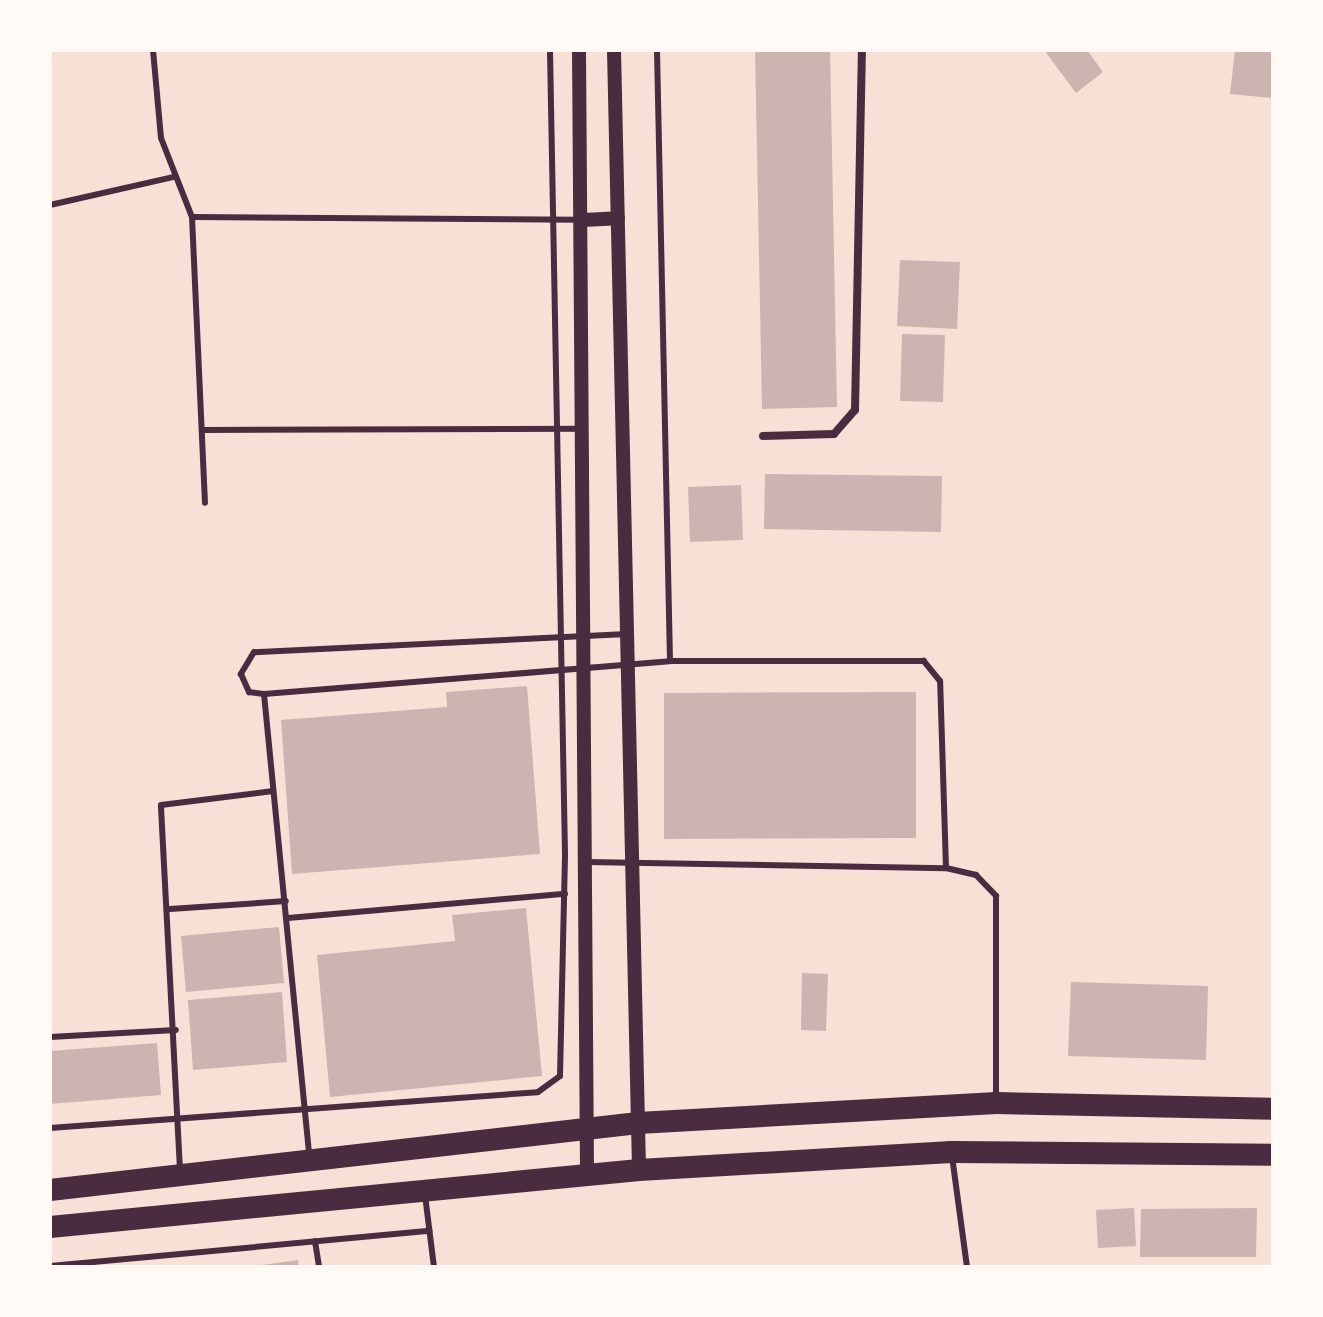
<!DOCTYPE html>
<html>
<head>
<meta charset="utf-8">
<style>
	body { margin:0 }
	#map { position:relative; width:1323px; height:1317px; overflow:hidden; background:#f7e1d7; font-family:Quicksand,sans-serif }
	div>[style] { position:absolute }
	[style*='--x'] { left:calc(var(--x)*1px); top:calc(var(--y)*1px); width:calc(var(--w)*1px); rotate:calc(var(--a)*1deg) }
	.building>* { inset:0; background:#ccb4b1 }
	.service>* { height:6px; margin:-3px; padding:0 3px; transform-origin:3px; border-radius:3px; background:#4a2c40 }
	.minor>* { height:8px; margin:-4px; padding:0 4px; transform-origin:4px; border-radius:4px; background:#4a2c40 }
	.tertiary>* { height:14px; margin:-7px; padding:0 7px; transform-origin:7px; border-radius:7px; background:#4a2c40 }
	.trunk>* { height:22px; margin:-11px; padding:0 11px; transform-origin:11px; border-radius:11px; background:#4a2c40 }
	span { translate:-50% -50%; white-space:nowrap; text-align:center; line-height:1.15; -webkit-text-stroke:7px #fffaf5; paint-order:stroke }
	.frame { position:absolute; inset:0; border:52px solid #fffaf5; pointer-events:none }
</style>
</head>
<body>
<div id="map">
	<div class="building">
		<div style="clip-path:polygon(755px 50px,830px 50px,837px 407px,762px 409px)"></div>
		<div style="clip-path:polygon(1044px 50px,1087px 50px,1103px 72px,1076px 93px)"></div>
		<div style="clip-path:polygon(1235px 50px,1273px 50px,1273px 98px,1230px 94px)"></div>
		<div style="clip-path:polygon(900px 260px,960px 262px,957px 329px,897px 326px)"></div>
		<div style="clip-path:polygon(902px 334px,945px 335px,943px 402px,900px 401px)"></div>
		<div style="clip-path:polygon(765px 474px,942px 476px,941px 532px,764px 529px)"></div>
		<div style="clip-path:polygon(741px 485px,743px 540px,690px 542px,688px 487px)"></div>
		<div style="clip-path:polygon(527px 686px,540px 854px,292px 874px,281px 720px,447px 707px,446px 692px)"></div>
		<div style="clip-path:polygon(916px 692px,916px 838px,664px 839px,664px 693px)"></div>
		<div style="clip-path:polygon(526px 908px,542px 1076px,330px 1097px,317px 955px,455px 941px,452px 915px)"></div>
		<div style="clip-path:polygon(279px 927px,284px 983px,186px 992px,181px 936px)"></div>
		<div style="clip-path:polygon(802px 973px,828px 974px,826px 1031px,801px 1030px)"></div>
		<div style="clip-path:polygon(1071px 982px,1208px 986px,1206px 1060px,1068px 1056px)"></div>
		<div style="clip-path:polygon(282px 992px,287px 1062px,193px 1070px,188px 1000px)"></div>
		<div style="clip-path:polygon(157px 1043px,161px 1095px,50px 1104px,50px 1051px)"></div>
		<div style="clip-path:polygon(1134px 1208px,1136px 1246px,1098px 1248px,1096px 1210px)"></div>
		<div style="clip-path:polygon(1257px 1208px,1256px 1257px,1140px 1257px,1141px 1209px)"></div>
		<div style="clip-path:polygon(298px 1260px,299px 1267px,263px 1267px,262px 1265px)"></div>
	</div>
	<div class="service">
		<div style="--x:153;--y:50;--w:88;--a:84.8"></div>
		<div style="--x:161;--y:138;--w:85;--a:68.6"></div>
		<div style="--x:192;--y:217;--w:286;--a:87.4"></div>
		<div style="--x:50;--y:205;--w:126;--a:-12.8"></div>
		<div style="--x:192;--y:217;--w:388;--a:0.4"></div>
		<div style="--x:203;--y:430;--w:379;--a:-0.2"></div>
		<div style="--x:627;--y:634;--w:373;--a:177.2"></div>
		<div style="--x:254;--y:652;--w:26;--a:121"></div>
		<div style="--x:241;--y:674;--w:20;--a:66"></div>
		<div style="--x:249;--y:692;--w:15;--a:8"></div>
		<div style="--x:264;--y:694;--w:407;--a:-4.6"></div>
		<div style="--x:264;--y:694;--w:464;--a:84.4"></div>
		<div style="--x:586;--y:862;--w:360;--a:1"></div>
		<div style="--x:946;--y:868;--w:187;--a:-91.8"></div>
		<div style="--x:940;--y:681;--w:26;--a:-129"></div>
		<div style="--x:924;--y:661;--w:254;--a:180"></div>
		<div style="--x:670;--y:661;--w:611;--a:-91.22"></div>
		<div style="--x:946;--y:868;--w:31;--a:13"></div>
		<div style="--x:976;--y:875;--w:29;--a:46"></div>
		<div style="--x:996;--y:896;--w:201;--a:90"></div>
		<div style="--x:170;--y:909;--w:116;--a:-3.9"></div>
		<div style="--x:288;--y:918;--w:278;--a:-5"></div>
		<div style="--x:50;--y:1037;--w:126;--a:-3.2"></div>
		<div style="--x:50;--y:1128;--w:489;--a:-4.2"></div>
		<div style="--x:538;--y:1092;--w:27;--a:-36"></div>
		<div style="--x:560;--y:1076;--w:222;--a:-88.7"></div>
		<div style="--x:565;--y:854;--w:804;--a:-91.07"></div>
		<div style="--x:952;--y:1156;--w:112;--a:82.3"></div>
		<div style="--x:180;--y:1170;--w:365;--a:-93"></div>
		<div style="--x:161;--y:805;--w:113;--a:-7.1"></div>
		<div style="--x:425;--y:1195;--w:73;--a:82.9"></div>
		<div style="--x:315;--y:1241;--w:26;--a:81"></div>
		<div style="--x:50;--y:1266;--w:381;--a:-5.3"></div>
	</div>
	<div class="minor">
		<div style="--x:763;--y:436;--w:71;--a:-1.6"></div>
		<div style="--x:834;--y:434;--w:32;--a:-49"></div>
		<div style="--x:855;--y:410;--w:360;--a:-88.9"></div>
	</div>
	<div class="tertiary">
		<div style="--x:579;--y:50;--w:1125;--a:89.59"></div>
		<div style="--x:614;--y:50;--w:1120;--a:88.72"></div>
		<div style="--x:583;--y:220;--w:35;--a:-3"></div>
	</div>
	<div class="trunk">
		<div style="--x:50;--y:1190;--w:592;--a:-6.5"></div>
		<div style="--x:638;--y:1123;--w:359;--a:-3.2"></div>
		<div style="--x:996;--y:1103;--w:277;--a:1.2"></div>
		<div style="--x:50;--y:1227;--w:592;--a:-5.53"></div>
		<div style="--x:639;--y:1170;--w:313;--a:-3.3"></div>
		<div style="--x:951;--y:1152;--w:322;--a:0.5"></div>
	</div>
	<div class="frame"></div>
</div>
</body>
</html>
